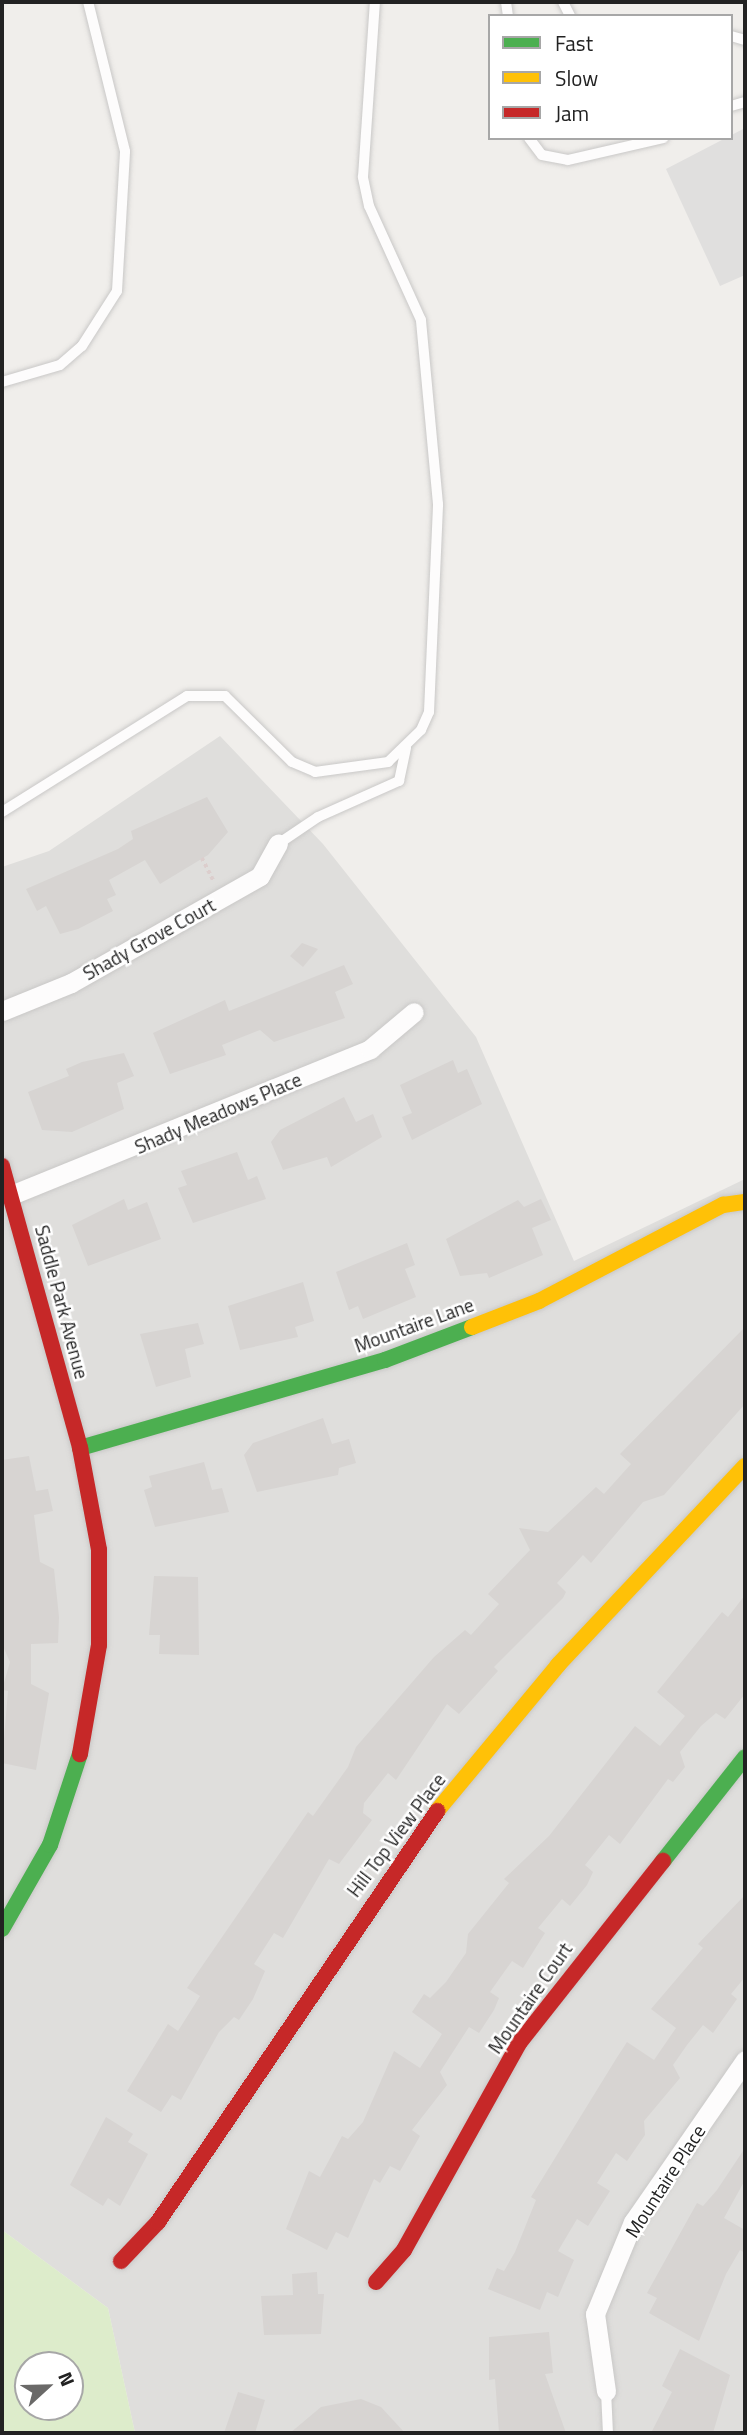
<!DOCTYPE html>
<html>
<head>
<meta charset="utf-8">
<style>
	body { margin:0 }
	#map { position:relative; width:747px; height:2435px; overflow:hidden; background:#f0eeeb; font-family:"Titillium Web",sans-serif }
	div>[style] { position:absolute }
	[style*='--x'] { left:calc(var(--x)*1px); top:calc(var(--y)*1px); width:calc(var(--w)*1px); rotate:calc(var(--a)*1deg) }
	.residential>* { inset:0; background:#dfdedc }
	.grass>* { inset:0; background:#ddeccb }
	.parking>* { inset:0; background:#e0dfde }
	.building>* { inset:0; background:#d7d4d2 }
	.path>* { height:3.5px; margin-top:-1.75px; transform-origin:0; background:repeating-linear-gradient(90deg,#dccecd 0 3.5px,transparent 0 7px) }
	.roads { filter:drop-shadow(0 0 2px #c9c8c7) drop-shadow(0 0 2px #c9c8c7) }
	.lane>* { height:10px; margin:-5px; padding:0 5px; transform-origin:5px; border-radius:5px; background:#fdfcfc }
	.street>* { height:19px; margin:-9.5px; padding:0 9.5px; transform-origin:9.5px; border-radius:9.5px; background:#fdfcfc }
	.fast>* { height:16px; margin:-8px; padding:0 8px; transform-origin:8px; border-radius:8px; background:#4caf50 }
	.slow>* { height:16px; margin:-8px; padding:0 8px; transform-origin:8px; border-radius:8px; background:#ffc107 }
	.jam>* { height:16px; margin:-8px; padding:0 8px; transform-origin:8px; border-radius:8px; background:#c62828 }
	span { translate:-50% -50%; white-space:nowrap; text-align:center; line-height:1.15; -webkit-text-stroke:5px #fff; paint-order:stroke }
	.street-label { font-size:19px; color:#222 }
	.frame { position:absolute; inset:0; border:4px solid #222; pointer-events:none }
	.legend { position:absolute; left:488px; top:14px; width:245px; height:126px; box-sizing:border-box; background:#fff; border:2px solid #a7a7a7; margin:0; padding:9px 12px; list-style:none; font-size:21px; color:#222 }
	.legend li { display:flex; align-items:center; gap:14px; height:35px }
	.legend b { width:35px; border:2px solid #a7a7a7 }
	.north { position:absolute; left:14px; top:2351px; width:70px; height:70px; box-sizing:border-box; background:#fff; border:2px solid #a7a7a7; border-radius:50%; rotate:68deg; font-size:19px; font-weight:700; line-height:28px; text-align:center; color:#222 }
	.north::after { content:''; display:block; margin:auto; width:24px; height:32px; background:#6a6968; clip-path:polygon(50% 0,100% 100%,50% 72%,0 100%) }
</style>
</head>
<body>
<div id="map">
	<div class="residential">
		<div style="clip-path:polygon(220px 736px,323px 844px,476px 1037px,574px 1261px,745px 1179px,745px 2433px,135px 2433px,108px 2308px,2px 2230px,2px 867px,49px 851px)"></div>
	</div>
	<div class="grass">
		<div style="clip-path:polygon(evenodd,2px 2230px,108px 2308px,135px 2433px,2px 2433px,2px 2230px,28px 2365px,70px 2365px,70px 2407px,28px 2407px,28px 2365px)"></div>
	</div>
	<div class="parking">
		<div style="clip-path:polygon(745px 128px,745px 275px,720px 286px,666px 169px)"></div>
	</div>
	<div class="building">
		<div style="clip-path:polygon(207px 797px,228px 832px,208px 855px,160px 884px,145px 860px,109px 880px,116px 895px,107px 899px,113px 911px,78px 929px,60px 934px,46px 906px,37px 911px,26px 889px,118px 849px,133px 839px,131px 831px)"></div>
		<div style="clip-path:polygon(302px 943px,318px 949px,303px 967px,290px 956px)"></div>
		<div style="clip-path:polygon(344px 965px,353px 984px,335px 992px,345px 1018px,274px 1042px,260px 1030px,222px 1045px,226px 1055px,170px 1074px,153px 1033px,225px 1000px,229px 1011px)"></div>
		<div style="clip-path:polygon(124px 1053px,134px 1076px,117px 1083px,124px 1109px,72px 1132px,42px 1130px,28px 1092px,69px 1076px,66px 1069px,82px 1062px)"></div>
		<div style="clip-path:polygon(453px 1060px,458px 1073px,467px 1069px,482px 1104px,412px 1140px,402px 1117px,412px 1113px,400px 1085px)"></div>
		<div style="clip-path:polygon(344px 1097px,356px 1122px,373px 1114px,382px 1137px,331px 1167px,327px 1157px,283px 1170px,271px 1142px,280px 1130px)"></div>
		<div style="clip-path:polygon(237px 1152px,248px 1180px,257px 1176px,266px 1199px,193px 1223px,178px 1188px,187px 1185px,181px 1171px)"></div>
		<div style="clip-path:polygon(124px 1199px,128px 1210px,147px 1202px,161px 1239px,88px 1266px,72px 1225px)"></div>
		<div style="clip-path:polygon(541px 1199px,551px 1220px,532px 1228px,543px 1255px,489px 1278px,487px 1273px,460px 1276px,446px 1239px,518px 1200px,524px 1207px)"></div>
		<div style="clip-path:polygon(407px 1243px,415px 1265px,405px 1269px,416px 1297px,363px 1319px,358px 1306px,349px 1310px,336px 1272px)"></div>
		<div style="clip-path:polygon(303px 1282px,314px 1321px,295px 1327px,298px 1337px,240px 1350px,228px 1306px)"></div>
		<div style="clip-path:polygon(198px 1323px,204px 1344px,185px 1349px,191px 1377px,156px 1387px,140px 1334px)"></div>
		<div style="clip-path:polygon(745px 1327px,745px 1404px,664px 1495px,643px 1502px,591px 1563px,583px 1555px,557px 1583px,566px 1592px,563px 1598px,494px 1667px,498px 1671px,459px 1714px,447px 1704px,396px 1780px,388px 1773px,364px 1803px,363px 1813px,372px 1820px,339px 1864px,329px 1859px,283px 1938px,274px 1933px,254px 1964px,265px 1971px,253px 1999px,239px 2020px,234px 2017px,219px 2032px,181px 2100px,172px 2095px,161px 2112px,127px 2091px,168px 2024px,178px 2031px,200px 1996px,187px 1988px,308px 1812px,313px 1816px,348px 1767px,356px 1747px,434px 1657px,465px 1630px,471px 1635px,499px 1604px,488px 1594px,530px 1550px,519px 1528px,548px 1532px,596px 1487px,604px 1494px,631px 1464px,620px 1454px)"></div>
		<div style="clip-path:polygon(323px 1418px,332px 1444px,349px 1439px,356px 1463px,339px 1468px,338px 1475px,257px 1492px,244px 1455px,253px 1443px)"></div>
		<div style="clip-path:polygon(29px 1456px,36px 1491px,48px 1489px,53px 1511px,34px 1515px,40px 1562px,54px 1569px,59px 1617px,58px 1643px,31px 1644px,31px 1684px,49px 1693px,36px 1770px,2px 1763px,8px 1691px,2px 1690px,10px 1662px,2px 1644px,2px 1460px)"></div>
		<div style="clip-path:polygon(204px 1462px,212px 1490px,222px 1488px,229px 1512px,155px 1527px,144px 1490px,152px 1487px,149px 1476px)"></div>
		<div style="clip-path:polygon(154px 1576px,198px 1577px,199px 1655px,159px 1654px,160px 1635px,149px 1635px)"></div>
		<div style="clip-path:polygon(745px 1595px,745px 1694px,725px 1719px,716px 1713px,701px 1726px,680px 1752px,685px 1767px,673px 1782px,668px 1779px,620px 1844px,609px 1835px,585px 1865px,593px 1872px,587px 1885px,570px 1906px,562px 1899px,538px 1928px,545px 1933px,523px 1968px,512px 1961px,490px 1992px,499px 1998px,494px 2010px,479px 2033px,469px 2027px,440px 2072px,447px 2085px,412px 2130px,420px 2136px,400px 2171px,390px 2166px,380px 2183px,374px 2179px,348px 2238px,336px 2232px,327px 2250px,286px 2229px,309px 2171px,320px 2177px,342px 2136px,348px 2139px,363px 2122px,394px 2051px,420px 2068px,442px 2034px,412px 2012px,424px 1994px,430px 1998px,446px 1982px,466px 1953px,468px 1934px,509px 1883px,504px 1879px,549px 1836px,635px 1726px,660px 1746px,685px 1716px,657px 1692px,722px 1612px,728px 1617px)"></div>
		<div style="clip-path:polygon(745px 1895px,745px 1977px,731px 1994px,737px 1999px,713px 2033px,703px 2025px,687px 2045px,673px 2065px,680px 2078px,644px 2121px,645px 2135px,627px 2161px,616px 2153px,597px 2183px,610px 2191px,588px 2226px,577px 2219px,558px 2251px,574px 2260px,558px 2297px,547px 2292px,540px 2310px,488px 2289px,497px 2268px,504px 2271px,515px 2252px,536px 2200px,531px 2197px,616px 2059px,627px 2042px,654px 2060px,676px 2028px,651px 2009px,703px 1948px,698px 1944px)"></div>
		<div style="clip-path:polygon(106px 2117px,133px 2134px,128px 2142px,148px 2154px,120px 2206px,108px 2198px,103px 2206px,70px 2185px)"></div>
		<div style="clip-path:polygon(745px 2148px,745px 2180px,724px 2218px,745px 2230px,745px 2253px,740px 2250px,726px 2274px,699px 2341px,649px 2313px,657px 2298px,647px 2293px,697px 2203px,703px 2206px,717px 2190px)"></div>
		<div style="clip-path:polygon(317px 2272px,318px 2294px,324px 2294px,321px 2334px,264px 2335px,261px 2296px,293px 2295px,292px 2274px)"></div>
		<div style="clip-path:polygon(549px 2332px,553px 2373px,545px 2374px,566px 2433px,499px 2433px,495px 2379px,489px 2380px,489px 2337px)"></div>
		<div style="clip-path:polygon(680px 2349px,730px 2375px,713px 2433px,651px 2433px,672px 2392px,662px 2386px)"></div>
		<div style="clip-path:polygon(238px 2392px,265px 2400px,255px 2433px,224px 2433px)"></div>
		<div style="clip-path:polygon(361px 2399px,381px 2407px,405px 2433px,290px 2433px,321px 2407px)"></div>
	</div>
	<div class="path">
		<div style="--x:202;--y:858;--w:25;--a:63"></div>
	</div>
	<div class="roads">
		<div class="lane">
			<div style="--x:506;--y:2;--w:14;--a:82"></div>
			<div style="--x:563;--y:2;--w:16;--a:63"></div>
			<div style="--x:731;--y:36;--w:15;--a:16"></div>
			<div style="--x:731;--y:106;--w:15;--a:-16"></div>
			<div style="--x:529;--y:138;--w:21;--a:53"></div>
			<div style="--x:542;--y:155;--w:26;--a:11"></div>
			<div style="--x:568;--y:160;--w:98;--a:-13"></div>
			<div style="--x:2;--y:382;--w:60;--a:-16.3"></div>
			<div style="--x:60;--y:365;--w:29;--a:-41"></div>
			<div style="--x:82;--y:346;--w:65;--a:-57.5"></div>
			<div style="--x:117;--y:291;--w:140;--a:-86.7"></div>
			<div style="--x:125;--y:151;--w:154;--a:-103.9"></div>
			<div style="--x:2;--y:812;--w:218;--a:-32.1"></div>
			<div style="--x:187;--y:696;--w:38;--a:0"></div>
			<div style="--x:225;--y:696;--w:94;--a:44.6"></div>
			<div style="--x:292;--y:762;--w:25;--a:23"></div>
			<div style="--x:315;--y:772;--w:74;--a:-7.8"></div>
			<div style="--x:388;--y:762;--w:46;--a:-44.1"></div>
			<div style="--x:421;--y:730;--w:20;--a:-66"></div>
			<div style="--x:429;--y:712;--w:208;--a:-87.5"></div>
			<div style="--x:438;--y:504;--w:185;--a:-95.3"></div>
			<div style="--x:421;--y:320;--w:125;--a:-114.5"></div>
			<div style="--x:369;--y:206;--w:30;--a:-102"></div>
			<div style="--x:363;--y:177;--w:175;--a:-86.1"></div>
			<div style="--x:278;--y:844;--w:48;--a:-34"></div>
			<div style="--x:318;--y:817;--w:89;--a:-24"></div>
			<div style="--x:399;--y:781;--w:34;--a:-78"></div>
			<div style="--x:606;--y:2391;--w:42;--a:87.3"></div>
		</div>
		<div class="street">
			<div style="--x:2;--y:1011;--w:74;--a:-22.1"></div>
			<div style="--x:71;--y:983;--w:217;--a:-29.5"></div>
			<div style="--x:260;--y:876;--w:37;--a:-61"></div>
			<div style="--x:11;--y:1195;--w:388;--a:-22.1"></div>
			<div style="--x:370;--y:1049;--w:57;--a:-40.1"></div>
			<div style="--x:606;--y:2391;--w:78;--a:-98.1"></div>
			<div style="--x:595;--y:2314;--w:100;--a:-67.6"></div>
			<div style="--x:633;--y:2222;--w:197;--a:-55.3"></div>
		</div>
		<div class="fast">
			<div style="--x:80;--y:1448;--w:317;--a:-16.1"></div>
			<div style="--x:385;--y:1360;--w:93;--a:-20.8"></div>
			<div style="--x:663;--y:1861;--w:132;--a:-51.7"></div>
			<div style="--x:2;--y:1929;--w:97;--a:-60.3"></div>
			<div style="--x:50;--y:1845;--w:96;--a:-71.8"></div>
		</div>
		<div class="slow">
			<div style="--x:472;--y:1327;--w:72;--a:-21.2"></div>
			<div style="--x:539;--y:1301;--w:208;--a:-27.6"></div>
			<div style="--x:723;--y:1205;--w:22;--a:-8"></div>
			<div style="--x:437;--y:1811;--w:190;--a:-50.3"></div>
			<div style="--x:558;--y:1665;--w:273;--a:-46.8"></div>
		</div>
		<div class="jam">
			<div style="--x:2;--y:1166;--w:293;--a:74.5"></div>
			<div style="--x:80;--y:1448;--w:104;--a:79.4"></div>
			<div style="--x:99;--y:1550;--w:95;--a:90"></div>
			<div style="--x:99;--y:1645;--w:111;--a:99.9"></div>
			<div style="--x:121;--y:2261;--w:54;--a:-46.5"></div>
			<div style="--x:158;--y:2222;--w:497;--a:-55.8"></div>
			<div style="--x:376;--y:2282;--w:43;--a:-48.8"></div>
			<div style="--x:404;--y:2250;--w:238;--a:-60.9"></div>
			<div style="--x:520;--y:2042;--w:231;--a:-51.7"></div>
		</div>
	</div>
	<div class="street-label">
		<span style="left:149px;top:939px;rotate:-29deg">Shady Grove Court</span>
		<span style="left:218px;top:1113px;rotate:-23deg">Shady Meadows Place</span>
		<span style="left:62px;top:1302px;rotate:75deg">Saddle Park Avenue</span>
		<span style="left:414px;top:1325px;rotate:-20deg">Mountaire Lane</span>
		<span style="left:396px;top:1835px;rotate:-53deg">Hill Top View Place</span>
		<span style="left:530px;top:1998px;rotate:-55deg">Mountaire Court</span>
		<span style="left:665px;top:2181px;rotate:-57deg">Mountaire Place</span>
	</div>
	<div class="frame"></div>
	<ul class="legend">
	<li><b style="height:9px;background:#4caf50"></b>Fast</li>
	<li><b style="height:9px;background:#ffc107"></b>Slow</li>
	<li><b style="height:9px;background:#c62828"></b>Jam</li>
	</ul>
	<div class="north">N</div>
</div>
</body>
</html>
